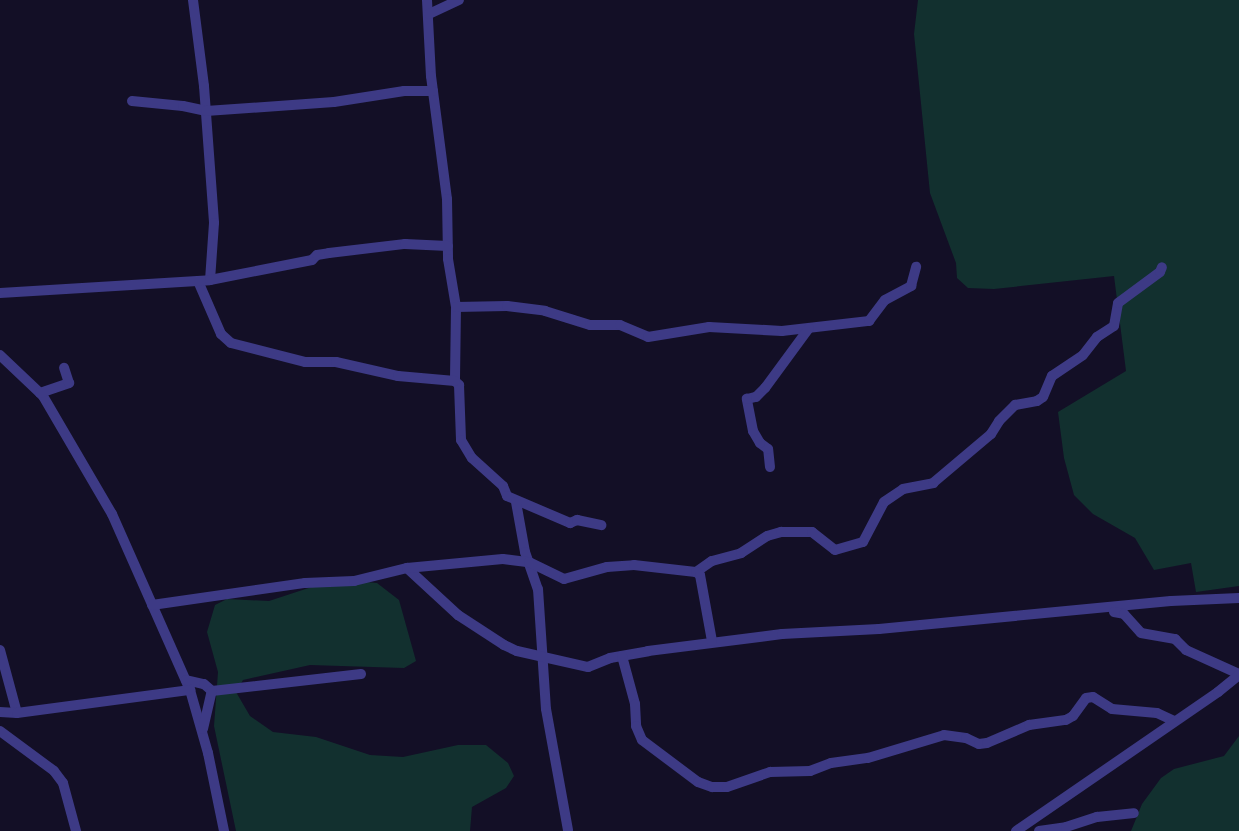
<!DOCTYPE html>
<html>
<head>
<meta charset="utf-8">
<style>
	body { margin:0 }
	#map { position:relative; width:1239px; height:831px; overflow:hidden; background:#130f26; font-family:Montserrat,sans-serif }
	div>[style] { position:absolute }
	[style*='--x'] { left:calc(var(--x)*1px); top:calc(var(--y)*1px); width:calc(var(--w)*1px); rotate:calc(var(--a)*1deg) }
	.green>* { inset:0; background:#12302f }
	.minor>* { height:10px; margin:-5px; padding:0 5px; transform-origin:5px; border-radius:5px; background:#3d3a85 }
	span { translate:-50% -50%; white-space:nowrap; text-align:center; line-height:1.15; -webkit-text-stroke:5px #130f26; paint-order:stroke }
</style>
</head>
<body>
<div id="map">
	<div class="green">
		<div style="clip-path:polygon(918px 0,1239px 0,1239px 586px,1196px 592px,1191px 563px,1154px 570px,1135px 538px,1093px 514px,1074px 495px,1064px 458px,1058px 412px,1126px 371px,1114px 276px,994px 289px,968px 288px,957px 278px,956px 263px,930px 193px,914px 34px)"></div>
		<div style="clip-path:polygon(336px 579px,377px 583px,399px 600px,416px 661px,404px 668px,310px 665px,243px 680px,236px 692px,250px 716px,273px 732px,316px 737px,370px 755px,403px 757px,458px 745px,486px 745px,508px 763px,514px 776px,506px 788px,472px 807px,470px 831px,236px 831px,214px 726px,218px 672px,207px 632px,215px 605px,227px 599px,269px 601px)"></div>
		<div style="clip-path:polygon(1239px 736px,1239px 831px,1131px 831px,1142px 804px,1161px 778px,1174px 769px,1224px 756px)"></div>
	</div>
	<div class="minor">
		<div style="--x:193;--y:0;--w:87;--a:82.7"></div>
		<div style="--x:204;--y:86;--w:137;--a:85.8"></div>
		<div style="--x:214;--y:223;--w:57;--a:94"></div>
		<div style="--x:427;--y:0;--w:76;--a:87"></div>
		<div style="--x:431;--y:76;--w:124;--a:82.6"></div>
		<div style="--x:447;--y:199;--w:60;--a:89"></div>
		<div style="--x:448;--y:259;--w:49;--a:80.5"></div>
		<div style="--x:456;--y:307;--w:74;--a:90.8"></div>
		<div style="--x:455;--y:381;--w:6;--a:45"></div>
		<div style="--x:459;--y:385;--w:55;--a:87.9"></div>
		<div style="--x:461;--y:440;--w:21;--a:59"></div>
		<div style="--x:472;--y:458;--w:42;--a:42.1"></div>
		<div style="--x:503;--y:486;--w:11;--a:68"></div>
		<div style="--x:507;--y:496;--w:69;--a:23.2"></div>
		<div style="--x:570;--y:523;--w:8;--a:-23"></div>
		<div style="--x:577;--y:520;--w:25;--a:12"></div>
		<div style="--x:429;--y:14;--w:33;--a:-25"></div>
		<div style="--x:132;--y:101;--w:51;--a:5.6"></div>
		<div style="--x:183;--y:106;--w:24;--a:12"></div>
		<div style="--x:206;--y:111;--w:128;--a:-4"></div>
		<div style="--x:334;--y:102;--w:71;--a:-8.9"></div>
		<div style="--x:404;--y:91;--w:29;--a:0"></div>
		<div style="--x:198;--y:281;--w:58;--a:66.5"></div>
		<div style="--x:221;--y:334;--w:13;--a:42"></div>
		<div style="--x:231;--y:343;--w:76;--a:14.4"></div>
		<div style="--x:305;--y:362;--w:31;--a:0"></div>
		<div style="--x:336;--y:362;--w:64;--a:12.7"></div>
		<div style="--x:398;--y:376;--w:57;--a:5"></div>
		<div style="--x:0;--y:293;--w:210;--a:-3.5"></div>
		<div style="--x:210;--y:280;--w:104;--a:-11.1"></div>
		<div style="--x:312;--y:260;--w:7;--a:-45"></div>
		<div style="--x:317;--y:255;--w:12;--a:-9"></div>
		<div style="--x:329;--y:253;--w:77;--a:-6.8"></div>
		<div style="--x:405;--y:244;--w:43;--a:2.7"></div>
		<div style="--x:456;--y:307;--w:51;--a:-1.1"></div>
		<div style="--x:507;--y:306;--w:38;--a:7"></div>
		<div style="--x:545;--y:311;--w:47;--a:17.3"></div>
		<div style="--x:590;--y:325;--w:30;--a:0"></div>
		<div style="--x:620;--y:325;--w:30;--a:23"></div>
		<div style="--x:648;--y:337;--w:62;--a:-9.3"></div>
		<div style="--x:709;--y:327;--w:73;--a:3.1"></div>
		<div style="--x:782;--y:331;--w:88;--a:-6.6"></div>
		<div style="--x:869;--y:321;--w:26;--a:-53"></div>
		<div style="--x:885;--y:300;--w:30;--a:-28"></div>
		<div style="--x:911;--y:286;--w:20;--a:-75"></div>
		<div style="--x:0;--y:355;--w:59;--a:43.6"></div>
		<div style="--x:43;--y:396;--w:137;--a:59.7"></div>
		<div style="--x:112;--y:514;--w:193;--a:66.1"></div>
		<div style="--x:190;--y:690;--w:66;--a:74.1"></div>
		<div style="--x:208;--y:753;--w:80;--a:78.4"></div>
		<div style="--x:40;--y:393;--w:31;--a:-19"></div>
		<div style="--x:69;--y:383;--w:16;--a:-108"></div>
		<div style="--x:770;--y:467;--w:18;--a:-96"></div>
		<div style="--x:768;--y:449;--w:10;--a:-143"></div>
		<div style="--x:760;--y:443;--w:14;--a:-120"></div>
		<div style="--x:753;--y:431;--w:33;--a:-101"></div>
		<div style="--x:747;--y:399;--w:9;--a:-13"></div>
		<div style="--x:756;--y:397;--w:13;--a:-45"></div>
		<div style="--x:765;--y:388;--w:74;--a:-53.7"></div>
		<div style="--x:516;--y:502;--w:51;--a:79.8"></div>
		<div style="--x:525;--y:552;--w:39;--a:71"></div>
		<div style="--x:538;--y:589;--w:120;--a:86.2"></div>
		<div style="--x:546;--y:709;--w:123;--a:79.7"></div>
		<div style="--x:407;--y:568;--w:69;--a:42.7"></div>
		<div style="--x:458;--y:615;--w:55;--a:33.1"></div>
		<div style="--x:504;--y:645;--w:14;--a:25"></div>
		<div style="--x:517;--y:651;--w:73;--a:12.7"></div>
		<div style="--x:588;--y:667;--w:24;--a:-22"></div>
		<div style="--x:610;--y:658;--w:39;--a:-10"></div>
		<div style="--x:648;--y:651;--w:135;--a:-7.2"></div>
		<div style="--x:782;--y:634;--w:97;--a:-3"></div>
		<div style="--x:879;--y:629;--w:293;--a:-5.5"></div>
		<div style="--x:1171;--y:601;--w:68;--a:-2.5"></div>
		<div style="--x:696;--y:572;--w:19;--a:-35"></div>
		<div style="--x:712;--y:561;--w:30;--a:-15"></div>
		<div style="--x:741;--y:553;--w:31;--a:-33"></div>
		<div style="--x:767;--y:536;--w:15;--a:-16"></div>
		<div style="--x:781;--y:532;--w:31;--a:0"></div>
		<div style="--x:812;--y:532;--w:29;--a:38"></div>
		<div style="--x:835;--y:550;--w:29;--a:-16"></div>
		<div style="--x:863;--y:542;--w:45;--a:-62.3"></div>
		<div style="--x:884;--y:502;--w:23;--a:-34"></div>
		<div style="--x:903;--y:489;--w:31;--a:-11"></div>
		<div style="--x:933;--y:483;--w:76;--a:-40.2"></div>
		<div style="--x:991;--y:434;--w:15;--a:-58"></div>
		<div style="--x:999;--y:421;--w:23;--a:-45"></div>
		<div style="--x:1015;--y:405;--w:22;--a:-10"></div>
		<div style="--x:1037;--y:401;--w:7;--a:-34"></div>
		<div style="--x:1043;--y:397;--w:23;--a:-67"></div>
		<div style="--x:1052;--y:376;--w:37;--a:-34"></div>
		<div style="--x:1083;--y:355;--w:23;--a:-52"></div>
		<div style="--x:1097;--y:337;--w:20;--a:-33"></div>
		<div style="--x:1114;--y:326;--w:23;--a:-80"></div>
		<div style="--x:1118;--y:303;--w:52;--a:-36.4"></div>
		<div style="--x:1160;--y:272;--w:5;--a:-68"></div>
		<div style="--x:152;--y:605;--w:155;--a:-8.2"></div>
		<div style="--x:305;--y:583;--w:49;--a:-2.3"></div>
		<div style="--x:354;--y:581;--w:55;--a:-13.8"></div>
		<div style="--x:407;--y:568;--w:96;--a:-5.4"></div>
		<div style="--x:503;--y:559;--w:26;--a:7"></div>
		<div style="--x:529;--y:562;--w:39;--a:26"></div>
		<div style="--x:564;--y:579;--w:45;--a:-15.6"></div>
		<div style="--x:607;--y:567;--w:27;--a:-4"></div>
		<div style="--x:634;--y:565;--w:62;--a:6.4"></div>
		<div style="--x:696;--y:572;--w:5;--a:37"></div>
		<div style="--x:700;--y:575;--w:67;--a:79.7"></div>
		<div style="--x:1114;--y:612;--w:10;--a:11"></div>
		<div style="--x:1124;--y:614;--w:25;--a:48"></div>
		<div style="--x:1141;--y:633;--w:35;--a:10"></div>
		<div style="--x:1175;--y:639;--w:16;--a:45"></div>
		<div style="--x:1186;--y:650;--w:58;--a:24.4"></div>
		<div style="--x:0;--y:650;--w:65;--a:74.9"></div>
		<div style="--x:622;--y:656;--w:50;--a:74.8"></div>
		<div style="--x:635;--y:704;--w:22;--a:87"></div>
		<div style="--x:636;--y:726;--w:15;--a:67"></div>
		<div style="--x:642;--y:740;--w:70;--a:36.9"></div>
		<div style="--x:698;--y:782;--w:15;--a:20"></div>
		<div style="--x:712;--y:787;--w:15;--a:0"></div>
		<div style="--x:727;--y:787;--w:46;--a:-19.2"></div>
		<div style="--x:770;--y:772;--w:40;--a:-1.4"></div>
		<div style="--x:810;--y:771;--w:22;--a:-21"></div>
		<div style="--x:831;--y:763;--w:37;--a:-8"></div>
		<div style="--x:868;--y:758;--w:79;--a:-16.8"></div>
		<div style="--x:944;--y:735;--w:22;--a:8"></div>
		<div style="--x:966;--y:738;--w:14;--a:25"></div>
		<div style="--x:979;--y:744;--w:8;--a:-7"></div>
		<div style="--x:987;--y:743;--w:46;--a:-23.2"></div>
		<div style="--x:1029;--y:725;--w:37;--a:-8"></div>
		<div style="--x:1066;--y:720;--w:8;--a:-30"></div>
		<div style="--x:1073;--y:716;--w:22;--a:-54"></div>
		<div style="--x:1086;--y:698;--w:7;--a:-8"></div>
		<div style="--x:1093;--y:697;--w:22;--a:32"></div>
		<div style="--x:1112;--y:709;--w:45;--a:5.1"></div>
		<div style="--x:1157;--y:713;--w:19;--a:25"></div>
		<div style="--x:186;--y:680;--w:18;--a:13"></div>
		<div style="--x:204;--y:684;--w:11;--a:41"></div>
		<div style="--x:212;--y:691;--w:150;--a:-6.5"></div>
		<div style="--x:0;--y:712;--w:17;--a:3"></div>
		<div style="--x:17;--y:713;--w:175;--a:-7.6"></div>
		<div style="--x:203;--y:729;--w:39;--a:-77"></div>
		<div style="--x:0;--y:731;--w:67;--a:36.5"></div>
		<div style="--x:54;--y:771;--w:15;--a:53"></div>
		<div style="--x:63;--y:783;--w:50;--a:74.8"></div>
		<div style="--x:1016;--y:831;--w:245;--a:-34.5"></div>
		<div style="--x:1218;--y:692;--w:27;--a:-39"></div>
		<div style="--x:1039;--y:831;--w:27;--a:-8"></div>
		<div style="--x:1066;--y:827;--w:33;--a:-18"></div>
		<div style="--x:1097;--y:817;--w:37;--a:-6"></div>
	</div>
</div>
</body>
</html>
